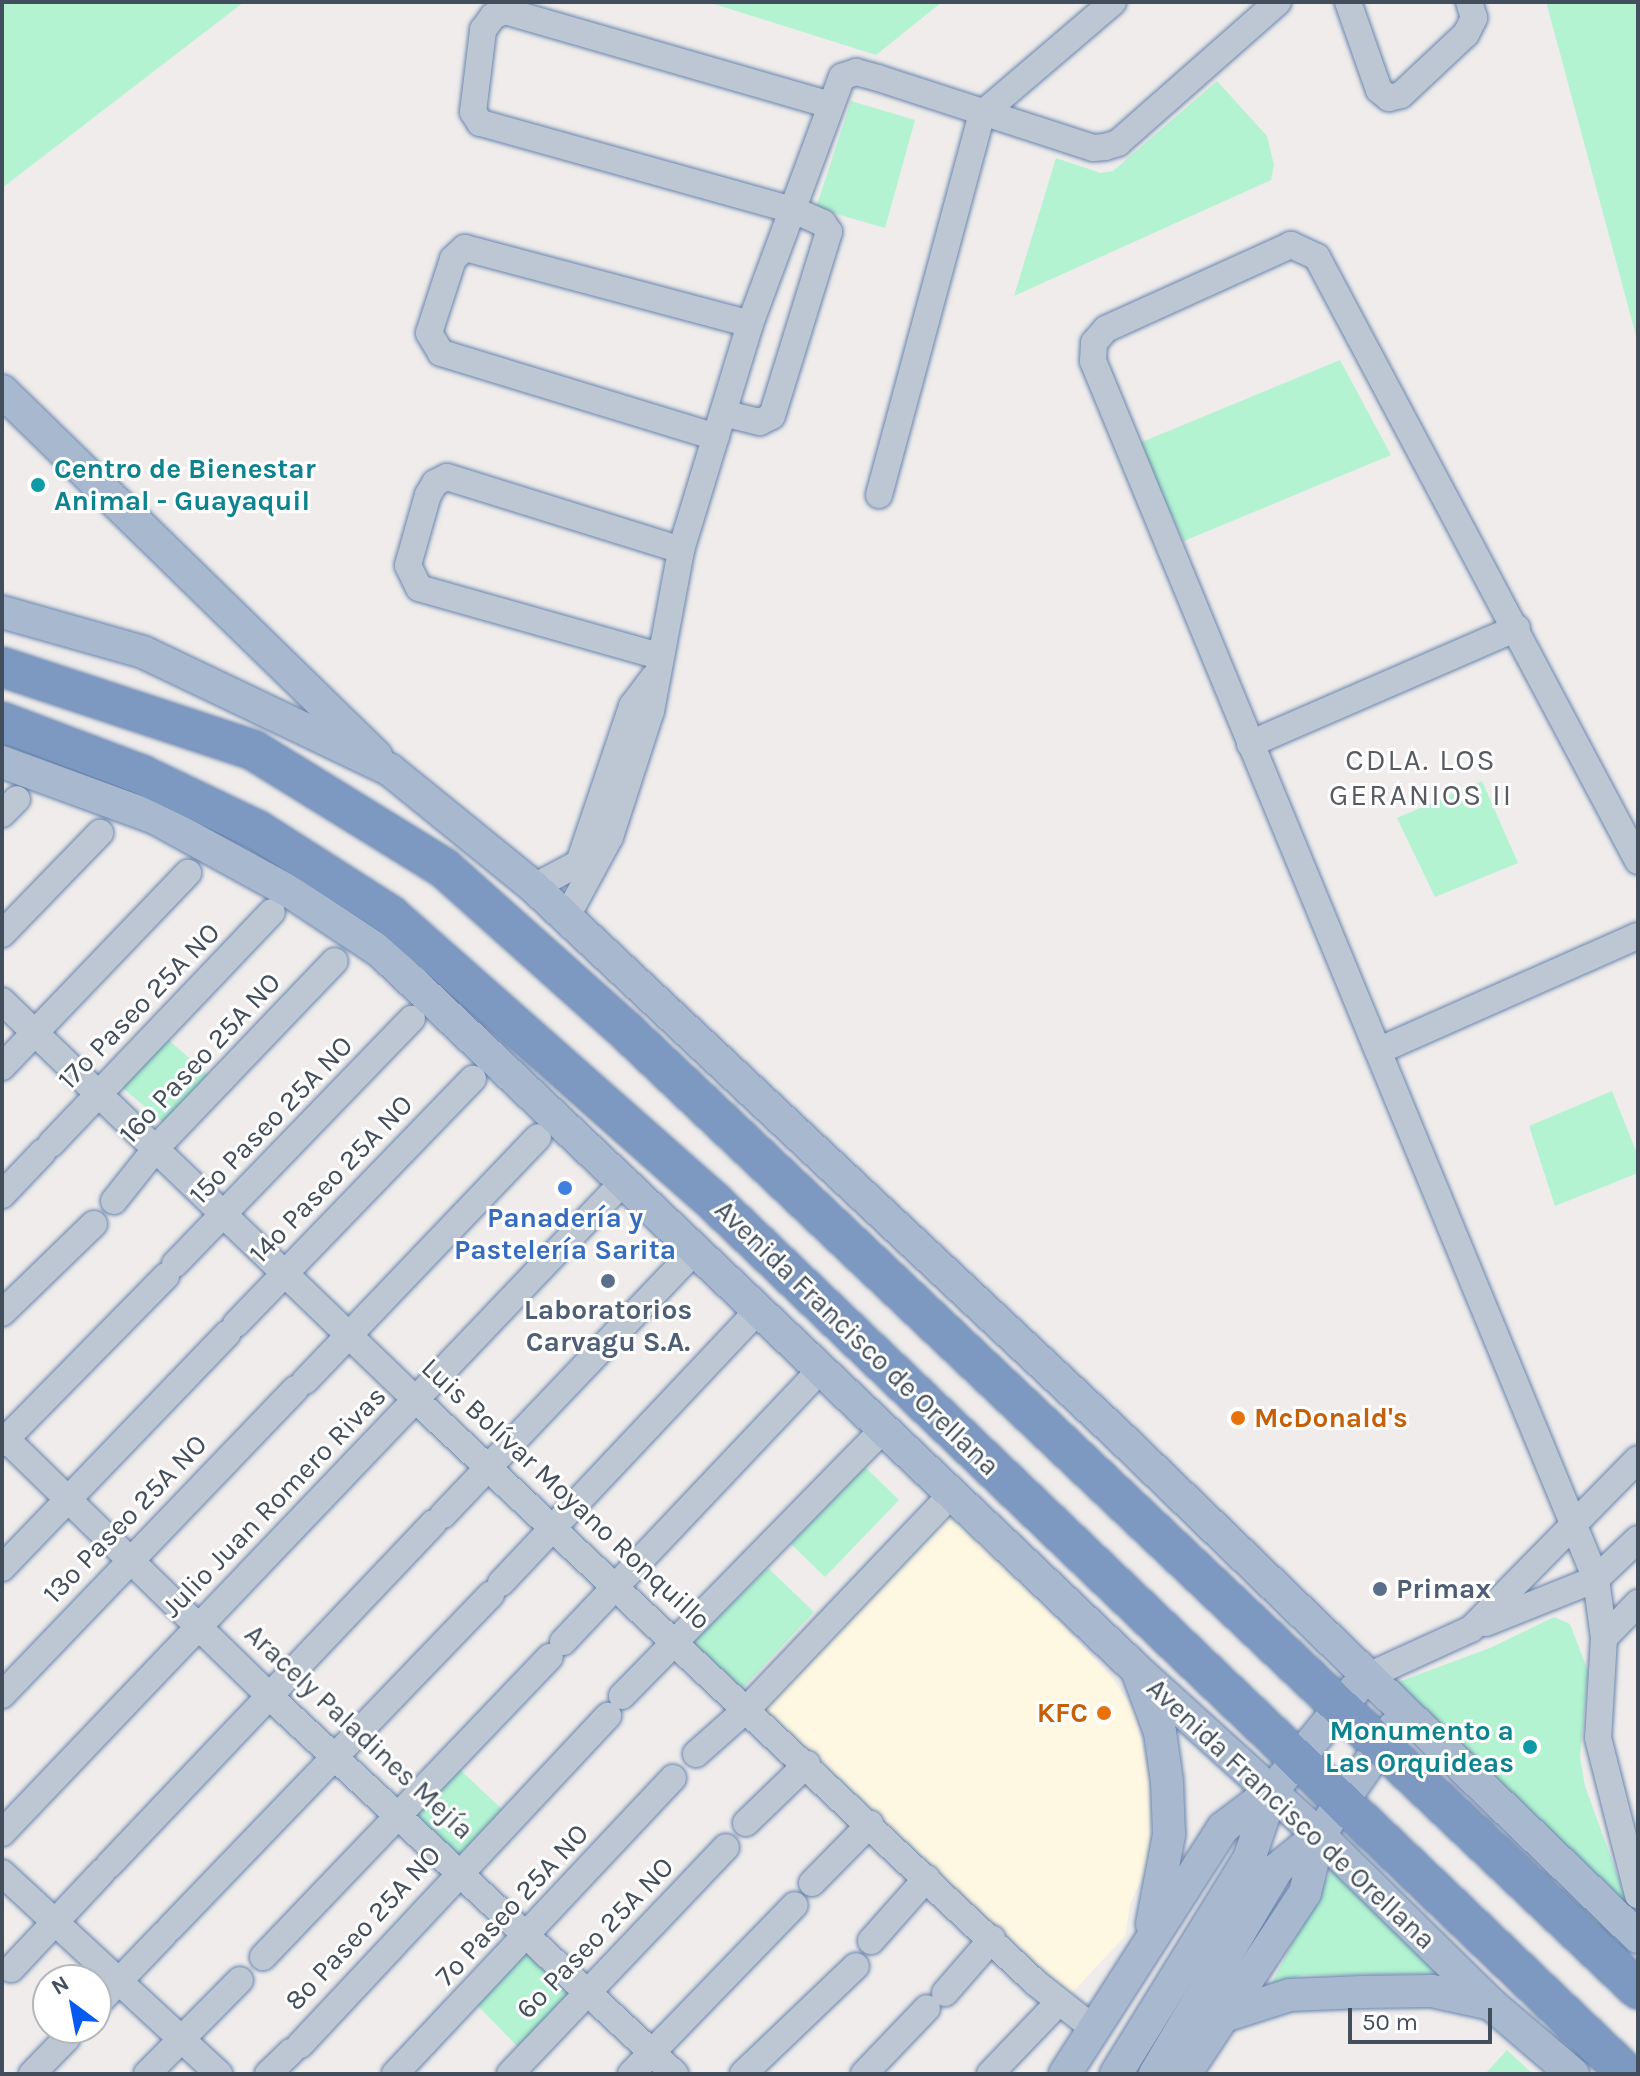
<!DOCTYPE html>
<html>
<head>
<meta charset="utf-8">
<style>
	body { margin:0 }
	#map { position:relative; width:1640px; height:2076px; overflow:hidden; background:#efeceb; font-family:Karla,sans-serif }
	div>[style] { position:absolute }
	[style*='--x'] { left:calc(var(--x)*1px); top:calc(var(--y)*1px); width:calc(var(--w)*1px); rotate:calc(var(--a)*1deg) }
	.commercial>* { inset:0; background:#fef7e1 }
	.green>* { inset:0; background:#b3f3d1 }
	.roads { filter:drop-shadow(0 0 2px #6884ad) drop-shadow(0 0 2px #6884ad) }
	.minor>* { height:26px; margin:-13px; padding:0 13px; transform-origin:13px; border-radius:13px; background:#bdc7d3 }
	.major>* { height:32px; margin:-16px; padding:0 16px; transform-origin:16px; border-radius:16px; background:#a8b9cf }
	.highway>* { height:38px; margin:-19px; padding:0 19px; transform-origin:19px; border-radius:19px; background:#7d99c1 }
	.dots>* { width:22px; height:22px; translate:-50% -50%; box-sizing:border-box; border:4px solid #fff; border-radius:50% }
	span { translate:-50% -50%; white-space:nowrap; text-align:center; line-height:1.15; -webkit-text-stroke:6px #fff; paint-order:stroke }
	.culture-label { font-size:28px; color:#0d838f; font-weight:700 }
	.left { translate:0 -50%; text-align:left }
	.right { translate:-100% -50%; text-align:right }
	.street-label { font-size:28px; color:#424e5b }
	.shop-label { font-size:28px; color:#366cbe; font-weight:700 }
	.service-label { font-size:28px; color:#4e5e75; font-weight:700 }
	.food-label { font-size:28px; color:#c56008; font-weight:700 }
	.neighbourhood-label { font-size:30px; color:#585c62; letter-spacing:2px }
	.frame { position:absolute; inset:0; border:4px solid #424e5b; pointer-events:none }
	.north { position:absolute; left:32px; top:1964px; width:80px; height:80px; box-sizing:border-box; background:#fff; border:2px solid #b3b8bd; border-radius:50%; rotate:328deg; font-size:22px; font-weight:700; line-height:32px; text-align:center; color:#424e5b }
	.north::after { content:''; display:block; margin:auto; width:28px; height:36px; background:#055bef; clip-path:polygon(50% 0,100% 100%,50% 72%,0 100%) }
	.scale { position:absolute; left:1348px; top:2008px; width:144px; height:36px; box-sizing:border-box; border:4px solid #424e5b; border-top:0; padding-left:10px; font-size:24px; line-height:28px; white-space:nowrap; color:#424e5b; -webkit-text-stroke:6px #fff; paint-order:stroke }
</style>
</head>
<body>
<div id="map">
	<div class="commercial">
		<div style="clip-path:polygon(952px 1506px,1113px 1679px,1135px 1712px,1149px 1778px,1149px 1862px,1130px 1904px,1125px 1936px,1070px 1995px,761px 1706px)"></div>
	</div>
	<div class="green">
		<div style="clip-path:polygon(2px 2px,244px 2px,2px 188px)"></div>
		<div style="clip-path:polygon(708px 2px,942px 2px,876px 55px)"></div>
		<div style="clip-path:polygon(1546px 2px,1638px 2px,1638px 343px,1558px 46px)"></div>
		<div style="clip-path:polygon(1217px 81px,1267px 136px,1274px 165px,1271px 180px,1014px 296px,1056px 158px,1101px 173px,1113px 171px)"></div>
		<div style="clip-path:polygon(851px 101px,915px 120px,885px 228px,816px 208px)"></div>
		<div style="clip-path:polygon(1340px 360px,1391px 455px,1184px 541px,1137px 444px)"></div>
		<div style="clip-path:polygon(1482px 781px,1518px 863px,1435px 897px,1397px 818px)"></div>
		<div style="clip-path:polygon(163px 1035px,214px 1080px,170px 1128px,118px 1084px)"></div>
		<div style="clip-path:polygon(1612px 1091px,1638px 1156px,1638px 1173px,1555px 1206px,1529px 1126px)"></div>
		<div style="clip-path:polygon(865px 1467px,899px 1500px,825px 1577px,791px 1544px)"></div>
		<div style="clip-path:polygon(768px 1568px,814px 1612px,741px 1690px,691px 1644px)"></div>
		<div style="clip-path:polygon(1554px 1617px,1570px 1624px,1588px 1671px,1580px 1757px,1585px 1786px,1629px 1907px,1390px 1685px,1490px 1648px)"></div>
		<div style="clip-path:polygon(455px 1765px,504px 1811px,455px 1860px,407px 1815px)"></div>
		<div style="clip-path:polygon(1334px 1865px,1451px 1974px,1302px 1975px,1269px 1988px)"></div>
		<div style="clip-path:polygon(527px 1952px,571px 1996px,519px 2048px,477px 2005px)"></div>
		<div style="clip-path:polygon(1507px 2050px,1533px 2074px,1485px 2074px)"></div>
	</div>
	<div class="roads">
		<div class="minor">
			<div style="--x:1348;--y:2;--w:93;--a:70.6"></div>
			<div style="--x:1379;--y:90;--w:13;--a:39"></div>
			<div style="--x:1389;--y:98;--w:12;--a:-14"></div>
			<div style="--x:1401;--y:95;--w:89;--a:-43.2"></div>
			<div style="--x:1466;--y:34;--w:18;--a:-63"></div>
			<div style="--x:1474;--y:18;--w:17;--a:-107"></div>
			<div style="--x:723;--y:413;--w:38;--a:14"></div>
			<div style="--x:760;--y:422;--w:13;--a:-27"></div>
			<div style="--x:772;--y:416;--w:193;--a:-72.8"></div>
			<div style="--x:829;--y:232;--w:11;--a:-124"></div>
			<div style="--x:823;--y:223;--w:30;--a:-156"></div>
			<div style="--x:796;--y:211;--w:328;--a:-164.4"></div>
			<div style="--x:480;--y:123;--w:13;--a:-122"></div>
			<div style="--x:473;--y:112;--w:83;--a:-83"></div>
			<div style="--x:483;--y:30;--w:17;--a:-54"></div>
			<div style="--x:493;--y:16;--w:13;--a:-23"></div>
			<div style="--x:505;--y:11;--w:336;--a:16.1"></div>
			<div style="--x:716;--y:437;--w:288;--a:-163"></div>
			<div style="--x:441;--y:353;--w:23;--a:-121"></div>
			<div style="--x:429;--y:333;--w:78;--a:-72"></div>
			<div style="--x:453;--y:259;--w:16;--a:-43"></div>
			<div style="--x:465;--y:248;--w:295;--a:14.9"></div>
			<div style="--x:879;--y:495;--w:395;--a:-74.9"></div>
			<div style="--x:982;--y:114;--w:172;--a:-40.5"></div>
			<div style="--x:659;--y:656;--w:249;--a:-164.2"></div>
			<div style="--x:419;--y:588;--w:25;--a:-116"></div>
			<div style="--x:408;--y:565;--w:73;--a:-74.1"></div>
			<div style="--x:428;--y:495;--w:14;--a:-60"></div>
			<div style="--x:435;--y:483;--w:13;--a:-27"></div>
			<div style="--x:447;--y:477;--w:245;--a:17.3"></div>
			<div style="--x:1250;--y:744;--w:291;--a:-23.5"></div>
			<div style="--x:2;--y:814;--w:21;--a:-45"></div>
			<div style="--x:1638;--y:861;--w:684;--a:-117.99"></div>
			<div style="--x:1317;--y:257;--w:29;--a:-155"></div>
			<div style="--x:1291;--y:245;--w:203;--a:155.6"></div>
			<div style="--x:1106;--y:329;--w:18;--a:131"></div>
			<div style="--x:1094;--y:343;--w:18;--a:93"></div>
			<div style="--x:1093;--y:361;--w:1318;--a:67.56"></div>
			<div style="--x:1596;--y:1579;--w:60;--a:82.3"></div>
			<div style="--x:1604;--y:1638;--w:100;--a:93.4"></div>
			<div style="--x:1598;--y:1738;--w:162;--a:75.7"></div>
			<div style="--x:534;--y:887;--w:51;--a:-28.1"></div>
			<div style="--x:579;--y:863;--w:166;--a:-71.3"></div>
			<div style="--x:632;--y:706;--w:36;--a:-53"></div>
			<div style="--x:566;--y:918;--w:92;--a:-61.5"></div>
			<div style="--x:610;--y:837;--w:133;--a:-72"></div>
			<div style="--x:651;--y:711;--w:164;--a:-79.4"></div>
			<div style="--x:681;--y:550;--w:236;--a:-73"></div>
			<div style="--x:750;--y:324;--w:264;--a:-69.6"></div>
			<div style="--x:842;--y:77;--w:15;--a:-20"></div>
			<div style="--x:856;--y:72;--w:23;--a:15"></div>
			<div style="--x:878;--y:78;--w:226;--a:18"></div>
			<div style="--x:1093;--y:148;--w:12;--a:-5"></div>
			<div style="--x:1105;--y:147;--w:14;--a:-17"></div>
			<div style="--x:1118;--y:143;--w:213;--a:-41.4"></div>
			<div style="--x:2;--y:934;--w:141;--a:-45.9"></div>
			<div style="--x:2;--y:1001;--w:575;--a:43.94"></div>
			<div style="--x:416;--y:1400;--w:851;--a:43.24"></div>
			<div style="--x:1036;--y:1983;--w:73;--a:38.3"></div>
			<div style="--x:1378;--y:1051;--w:284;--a:-23.9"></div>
			<div style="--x:2;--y:1067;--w:269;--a:-46.2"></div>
			<div style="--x:51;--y:1144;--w:320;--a:-46.4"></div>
			<div style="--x:2;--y:1195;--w:59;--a:-46.4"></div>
			<div style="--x:114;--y:1201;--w:69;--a:-51.5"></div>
			<div style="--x:157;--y:1147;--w:257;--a:-46.3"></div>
			<div style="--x:175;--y:1264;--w:341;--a:-46"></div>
			<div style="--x:2;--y:1313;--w:128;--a:-44.1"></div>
			<div style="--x:236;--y:1324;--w:341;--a:-46"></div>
			<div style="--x:305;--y:1381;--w:337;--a:-46.3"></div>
			<div style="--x:2;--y:1435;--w:373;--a:44.3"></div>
			<div style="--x:269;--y:1696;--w:555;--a:42.95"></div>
			<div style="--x:2;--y:1443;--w:234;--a:-45.5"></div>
			<div style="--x:443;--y:1515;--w:366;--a:-46.4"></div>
			<div style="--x:2;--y:1568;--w:325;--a:-46.1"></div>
			<div style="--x:501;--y:1583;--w:376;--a:-46.7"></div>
			<div style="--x:1486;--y:1623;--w:118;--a:-21.8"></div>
			<div style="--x:1596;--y:1579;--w:58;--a:-43.6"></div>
			<div style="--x:1604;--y:1638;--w:49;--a:-45.8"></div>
			<div style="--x:563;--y:1642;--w:376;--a:-46.6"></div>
			<div style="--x:1366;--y:1677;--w:115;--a:-24.6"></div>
			<div style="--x:1471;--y:1629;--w:238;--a:-45.5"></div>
			<div style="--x:2;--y:1695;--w:424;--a:-46.2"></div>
			<div style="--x:622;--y:1696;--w:376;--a:-45.6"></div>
			<div style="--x:696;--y:1754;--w:69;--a:-41.5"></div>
			<div style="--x:748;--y:1708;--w:298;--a:-46.4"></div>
			<div style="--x:746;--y:1823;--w:85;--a:-44"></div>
			<div style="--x:2;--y:1833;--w:903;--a:-46.35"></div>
			<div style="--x:109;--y:1865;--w:471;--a:-46.5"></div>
			<div style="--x:2;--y:1873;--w:296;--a:42.8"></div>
			<div style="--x:812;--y:1883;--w:83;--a:-45.5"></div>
			<div style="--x:170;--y:1928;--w:463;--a:-46.1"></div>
			<div style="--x:871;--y:1941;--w:84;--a:-48.4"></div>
			<div style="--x:263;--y:1957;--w:415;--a:-46.3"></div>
			<div style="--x:11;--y:1969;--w:133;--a:-46.8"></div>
			<div style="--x:945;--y:1993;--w:72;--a:-49"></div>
			<div style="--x:96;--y:2005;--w:98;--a:-46.2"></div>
			<div style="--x:300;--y:2045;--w:451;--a:-46.9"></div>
			<div style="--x:32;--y:2074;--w:50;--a:-45.8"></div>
			<div style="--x:147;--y:2074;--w:132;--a:-45.3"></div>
			<div style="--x:268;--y:2074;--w:32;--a:-44"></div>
			<div style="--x:395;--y:2074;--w:406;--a:-46.8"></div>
			<div style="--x:510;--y:2074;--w:313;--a:-46.4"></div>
			<div style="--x:631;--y:2074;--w:235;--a:-45.9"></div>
			<div style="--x:743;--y:2074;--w:156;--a:-43.7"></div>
			<div style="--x:864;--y:2074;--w:91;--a:-46.3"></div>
			<div style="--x:990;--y:2074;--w:98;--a:-46.2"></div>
		</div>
		<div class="major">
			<div style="--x:2;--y:391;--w:523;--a:44.3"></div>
			<div style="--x:2;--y:612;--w:147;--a:15.8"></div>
			<div style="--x:143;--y:652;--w:274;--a:25.5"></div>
			<div style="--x:390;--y:770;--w:186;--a:39.1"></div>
			<div style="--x:534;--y:887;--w:791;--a:43.16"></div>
			<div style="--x:1111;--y:1428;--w:733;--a:44"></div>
			<div style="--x:2;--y:762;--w:163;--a:20.1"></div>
			<div style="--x:155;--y:818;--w:156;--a:28.7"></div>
			<div style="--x:292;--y:893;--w:107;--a:33.5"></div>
			<div style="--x:381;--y:952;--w:1043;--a:43.52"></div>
			<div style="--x:1137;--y:1670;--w:246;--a:42.2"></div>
			<div style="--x:1319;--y:1835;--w:241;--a:44.5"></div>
			<div style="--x:1491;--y:2004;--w:108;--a:40.5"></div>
			<div style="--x:1138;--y:1673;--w:63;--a:69.6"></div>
			<div style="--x:1160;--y:1732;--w:50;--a:82"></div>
			<div style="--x:1167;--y:1782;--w:53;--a:87.8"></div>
			<div style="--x:1169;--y:1835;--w:91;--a:100.8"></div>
			<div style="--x:1224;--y:2016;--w:69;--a:-17.7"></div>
			<div style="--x:1290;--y:1995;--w:72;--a:-2.4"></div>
			<div style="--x:1362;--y:1992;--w:70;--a:-0.8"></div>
			<div style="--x:1432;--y:1991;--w:60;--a:12.4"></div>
			<div style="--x:1065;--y:2074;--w:292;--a:-57.3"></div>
			<div style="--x:1223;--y:1828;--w:61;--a:-37.1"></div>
			<div style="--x:1272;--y:1791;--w:133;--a:-50.8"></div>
			<div style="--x:1116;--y:2074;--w:253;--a:-58.3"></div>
			<div style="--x:1249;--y:1859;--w:72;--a:-71.3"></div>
			<div style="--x:1155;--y:2074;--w:239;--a:-59.2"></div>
			<div style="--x:1277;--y:1869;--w:54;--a:-39"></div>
			<div style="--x:1319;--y:1835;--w:131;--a:-55.2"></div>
			<div style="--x:1185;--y:2074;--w:217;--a:-56.5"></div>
			<div style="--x:1305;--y:1893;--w:60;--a:-76.4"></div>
		</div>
		<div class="highway">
			<div style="--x:2;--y:667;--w:264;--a:18.3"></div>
			<div style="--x:253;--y:750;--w:225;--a:31.7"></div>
			<div style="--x:444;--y:868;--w:237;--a:41.8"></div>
			<div style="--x:621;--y:1026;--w:1401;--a:43.44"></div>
			<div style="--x:2;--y:722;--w:150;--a:20.7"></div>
			<div style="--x:142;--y:775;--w:127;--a:25.6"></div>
			<div style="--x:257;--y:830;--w:158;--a:32.6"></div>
			<div style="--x:390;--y:915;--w:424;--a:41.5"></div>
			<div style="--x:708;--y:1196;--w:1271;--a:43.69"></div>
		</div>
	</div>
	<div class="dots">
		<div style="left:38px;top:485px;background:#0f9aa8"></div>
		<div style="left:565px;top:1188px;background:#3f7fe0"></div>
		<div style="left:608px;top:1281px;background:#5c6f8a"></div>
		<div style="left:1238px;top:1418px;background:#e8710a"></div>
		<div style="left:1380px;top:1589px;background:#5c6f8a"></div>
		<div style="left:1104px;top:1713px;background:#e8710a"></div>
		<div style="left:1530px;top:1747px;background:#0f9aa8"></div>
	</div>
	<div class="culture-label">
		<span class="left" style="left:54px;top:485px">Centro de Bienestar<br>Animal - Guayaquil</span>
		<span class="right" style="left:1514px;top:1747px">Monumento a<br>Las Orquideas</span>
	</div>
	<div class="street-label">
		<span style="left:139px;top:1006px;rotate:-46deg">17º Paseo 25A NO</span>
		<span style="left:200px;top:1058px;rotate:-47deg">16º Paseo 25A NO</span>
		<span style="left:271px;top:1120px;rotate:-46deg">15º Paseo 25A NO</span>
		<span style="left:331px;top:1179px;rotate:-46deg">14º Paseo 25A NO</span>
		<span style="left:857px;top:1338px;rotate:44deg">Avenida Francisco de Orellana</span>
		<span style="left:566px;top:1494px;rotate:43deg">Luis Bolívar Moyano Ronquillo</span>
		<span style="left:274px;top:1502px;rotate:-46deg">Julio Juan Romero Rivas</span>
		<span style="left:125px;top:1519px;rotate:-46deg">13º Paseo 25A NO</span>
		<span style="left:359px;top:1732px;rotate:43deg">Aracely Paladines Mejía</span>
		<span style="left:1291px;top:1814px;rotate:43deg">Avenida Francisco de Orellana</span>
		<span style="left:512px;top:1905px;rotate:-47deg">7º Paseo 25A NO</span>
		<span style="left:363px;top:1928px;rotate:-47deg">8º Paseo 25A NO</span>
		<span style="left:595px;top:1938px;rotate:-46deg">6º Paseo 25A NO</span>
	</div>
	<div class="shop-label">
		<span style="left:565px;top:1234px">Panadería y<br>Pastelería Sarita</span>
	</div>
	<div class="service-label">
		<span style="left:608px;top:1326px">Laboratorios<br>Carvagu S.A.</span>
		<span class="left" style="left:1396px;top:1589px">Primax</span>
	</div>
	<div class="food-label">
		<span class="left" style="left:1254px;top:1418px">McDonald's</span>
		<span class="right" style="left:1088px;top:1713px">KFC</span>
	</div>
	<div class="neighbourhood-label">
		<span style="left:1421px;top:777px">CDLA. LOS<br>GERANIOS II</span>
	</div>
	<div class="frame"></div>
	<div class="north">N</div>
	<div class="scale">50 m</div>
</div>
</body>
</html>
